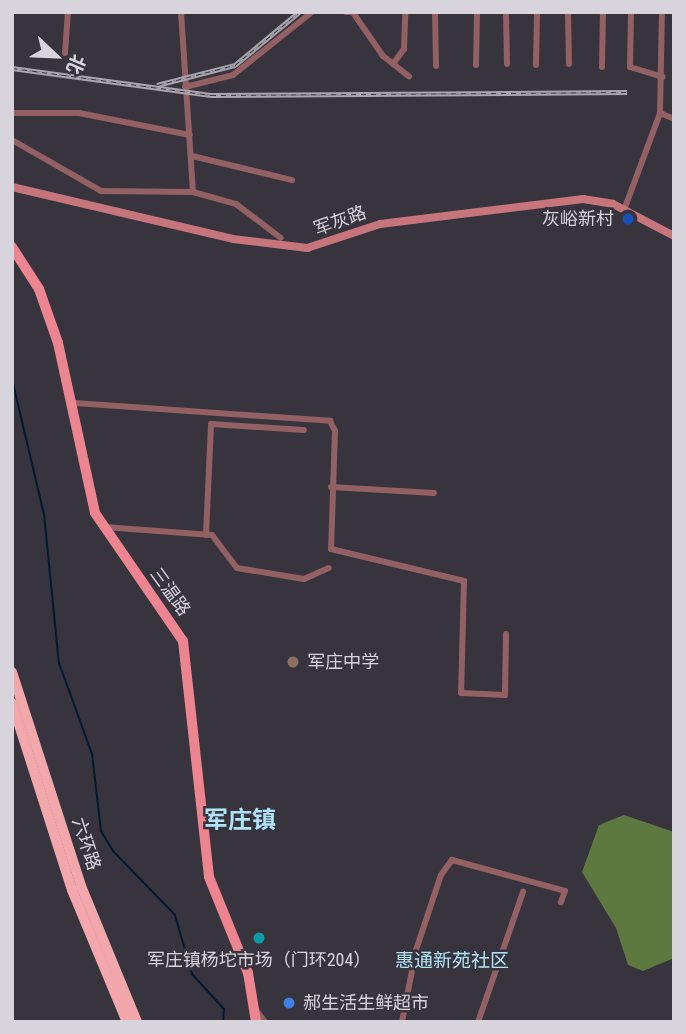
<!DOCTYPE html>
<html>
<head>
<meta charset="utf-8">
<style>
	body { margin:0 }
	#map { position:relative; width:686px; height:1034px; overflow:hidden; background:#37343e; font-family:"Roboto Condensed","Noto Sans SC",sans-serif }
	div>[style] { position:absolute }
	[style*='--x'] { left:calc(var(--x)*1px); top:calc(var(--y)*1px); width:calc(var(--w)*1px); rotate:calc(var(--a)*1deg) }
	.forest>* { inset:0; background:#5d7940 }
	.stream>* { height:2px; margin:-1px; padding:0 1px; transform-origin:1px; border-radius:1px; background:#011a30 }
	.street>* { height:6px; margin:-3px; padding:0 3px; transform-origin:3px; border-radius:3px; background:#936064 }
	.secondary>* { height:8px; margin:-4px; padding:0 4px; transform-origin:4px; border-radius:4px; background:#c6757d }
	.primary>* { height:10px; margin:-5px; padding:0 5px; transform-origin:5px; border-radius:5px; background:#ed8590 }
	.highway>* { height:10px; margin:-5px; padding:0 5px; transform-origin:5px; border-radius:5px; background:#f2a7ad }
	.rail>* { height:4.5px; margin-top:-2.25px; transform-origin:0; background:repeating-linear-gradient(90deg,#37343e 0 5px,#a8a5ac 0 10px); box-sizing:border-box; border-block:2px solid #a8a5ac }
	.dots>* { width:19px; height:19px; translate:-50% -50%; box-sizing:border-box; border:4px solid #37343e; border-radius:50% }
	span { translate:-50% -50%; white-space:nowrap; text-align:center; line-height:1.15; -webkit-text-stroke:5px #37343e; paint-order:stroke }
	.poi-label { font-size:18px; color:#d7d5db }
	.right { translate:-100% -50%; text-align:right }
	.left { translate:0 -50%; text-align:left }
	.street-label { font-size:18px; color:#d7d5db }
	.neighbourhood-label { font-size:19px; color:#b0e3f8 }
	.district-label { font-size:24px; color:#b0e3f8; font-weight:700 }
	.frame { position:absolute; inset:0; border:14px solid #d7d5db; pointer-events:none }
	.north { position:absolute; left:21px; top:21px; width:70px; height:70px; -webkit-text-stroke:5px #37343e; paint-order:stroke; rotate:113deg; font-size:19px; font-weight:700; line-height:28px; text-align:center; color:#d7d5db }
	.north::after { content:''; display:block; margin:auto; width:24px; height:32px; background:#d7d5db; clip-path:polygon(50% 0,100% 100%,50% 72%,0 100%) }
</style>
</head>
<body>
<div id="map">
	<div class="forest">
		<div style="clip-path:polygon(624px 815px,674px 832px,674px 958px,643px 971px,628px 965px,616px 928px,582px 872px,599px 825px)"></div>
	</div>
	<div class="stream">
		<div style="--x:12;--y:379;--w:139;--a:76.7"></div>
		<div style="--x:44;--y:514;--w:150;--a:84.3"></div>
		<div style="--x:59;--y:663;--w:97;--a:70.1"></div>
		<div style="--x:92;--y:754;--w:78;--a:83.3"></div>
		<div style="--x:101;--y:831;--w:23;--a:59"></div>
		<div style="--x:113;--y:851;--w:89;--a:45.9"></div>
		<div style="--x:175;--y:915;--w:61;--a:73.9"></div>
		<div style="--x:192;--y:974;--w:47;--a:47.6"></div>
		<div style="--x:224;--y:1009;--w:13;--a:94"></div>
	</div>
	<div class="street">
		<div style="--x:181;--y:12;--w:180;--a:86.2"></div>
		<div style="--x:346;--y:12;--w:10;--a:0"></div>
		<div style="--x:435;--y:12;--w:54;--a:88.9"></div>
		<div style="--x:506;--y:12;--w:52;--a:88.9"></div>
		<div style="--x:568;--y:12;--w:52;--a:88.9"></div>
		<div style="--x:631;--y:12;--w:55;--a:91"></div>
		<div style="--x:630;--y:67;--w:34;--a:17"></div>
		<div style="--x:354;--y:14;--w:51;--a:55.4"></div>
		<div style="--x:383;--y:56;--w:33;--a:38"></div>
		<div style="--x:65;--y:53;--w:41;--a:-85.8"></div>
		<div style="--x:393;--y:64;--w:19;--a:-54"></div>
		<div style="--x:404;--y:49;--w:37;--a:-88"></div>
		<div style="--x:476;--y:65;--w:53;--a:-88.9"></div>
		<div style="--x:536;--y:65;--w:53;--a:-88.9"></div>
		<div style="--x:602;--y:67;--w:55;--a:-89"></div>
		<div style="--x:185;--y:87;--w:49;--a:-14"></div>
		<div style="--x:233;--y:75;--w:101;--a:-38.6"></div>
		<div style="--x:12;--y:113;--w:67;--a:0"></div>
		<div style="--x:79;--y:113;--w:113;--a:11.2"></div>
		<div style="--x:660;--y:113;--w:15;--a:23"></div>
		<div style="--x:12;--y:140;--w:103;--a:29.8"></div>
		<div style="--x:101;--y:191;--w:92;--a:0.6"></div>
		<div style="--x:193;--y:192;--w:45;--a:15.6"></div>
		<div style="--x:236;--y:204;--w:56;--a:37.1"></div>
		<div style="--x:192;--y:156;--w:103;--a:13.5"></div>
		<div style="--x:624;--y:210;--w:103;--a:-69.6"></div>
		<div style="--x:660;--y:113;--w:101;--a:-88.9"></div>
		<div style="--x:75;--y:403;--w:256;--a:4"></div>
		<div style="--x:330;--y:421;--w:11;--a:63"></div>
		<div style="--x:335;--y:431;--w:118;--a:91.9"></div>
		<div style="--x:331;--y:549;--w:137;--a:13.5"></div>
		<div style="--x:464;--y:581;--w:112;--a:91.5"></div>
		<div style="--x:461;--y:693;--w:44;--a:2.6"></div>
		<div style="--x:505;--y:695;--w:61;--a:-89.1"></div>
		<div style="--x:331;--y:487;--w:103;--a:3.3"></div>
		<div style="--x:104;--y:527;--w:108;--a:4.2"></div>
		<div style="--x:212;--y:535;--w:41;--a:52.9"></div>
		<div style="--x:237;--y:568;--w:68;--a:9.3"></div>
		<div style="--x:304;--y:579;--w:27;--a:-24"></div>
		<div style="--x:206;--y:535;--w:111;--a:-87.4"></div>
		<div style="--x:211;--y:424;--w:93;--a:3.7"></div>
		<div style="--x:256;--y:1010;--w:15;--a:53"></div>
		<div style="--x:402;--y:1022;--w:73;--a:-79"></div>
		<div style="--x:416;--y:950;--w:79;--a:-71.6"></div>
		<div style="--x:441;--y:875;--w:19;--a:-54"></div>
		<div style="--x:452;--y:860;--w:117;--a:15.3"></div>
		<div style="--x:565;--y:891;--w:12;--a:110"></div>
		<div style="--x:478;--y:1022;--w:138;--a:-70.9"></div>
	</div>
	<div class="secondary">
		<div style="--x:12;--y:187;--w:227;--a:13.2"></div>
		<div style="--x:233;--y:239;--w:75;--a:6.9"></div>
		<div style="--x:307;--y:248;--w:77;--a:-18.2"></div>
		<div style="--x:380;--y:224;--w:205;--a:-7"></div>
		<div style="--x:583;--y:199;--w:30;--a:9"></div>
		<div style="--x:613;--y:204;--w:69;--a:27.7"></div>
	</div>
	<div class="primary">
		<div style="--x:12;--y:247;--w:50;--a:57.3"></div>
		<div style="--x:39;--y:289;--w:57;--a:70.6"></div>
		<div style="--x:58;--y:343;--w:174;--a:77.7"></div>
		<div style="--x:95;--y:513;--w:155;--a:55.5"></div>
		<div style="--x:183;--y:641;--w:237;--a:83.7"></div>
		<div style="--x:209;--y:877;--w:104;--a:67.9"></div>
		<div style="--x:248;--y:973;--w:50;--a:80.7"></div>
	</div>
	<div class="highway">
		<div style="--x:12;--y:672;--w:225;--a:72.1"></div>
		<div style="--x:81;--y:886;--w:147;--a:67.6"></div>
		<div style="--x:12;--y:703;--w:196;--a:72.2"></div>
		<div style="--x:72;--y:890;--w:143;--a:67.4"></div>
	</div>
	<div class="rail">
		<div style="--x:12;--y:68;--w:201;--a:7.7"></div>
		<div style="--x:211;--y:95;--w:416;--a:-0.4"></div>
		<div style="--x:157;--y:85;--w:81;--a:-14.4"></div>
		<div style="--x:235;--y:65;--w:83;--a:-39.6"></div>
	</div>
	<div class="dots">
		<div style="left:628px;top:219px;background:#1a4fb4"></div>
		<div style="left:293px;top:662px;background:#8d6e63"></div>
		<div style="left:259px;top:938px;background:#0f9aa8"></div>
		<div style="left:289px;top:1003px;background:#3f7fe0"></div>
	</div>
	<div class="poi-label">
		<span class="right" style="left:614px;top:219px">灰峪新村</span>
		<span class="left" style="left:307px;top:662px">军庄中学</span>
		<span style="left:259px;top:960px">军庄镇杨坨市场（门环204）</span>
		<span class="left" style="left:303px;top:1003px">郝生活生鲜超市</span>
	</div>
	<div class="street-label">
		<span style="left:340px;top:221px;rotate:-20deg">军灰路</span>
		<span style="left:170px;top:592px;rotate:54deg">三温路</span>
		<span style="left:86px;top:844px;rotate:72deg">六环路</span>
	</div>
	<div class="neighbourhood-label">
		<span style="left:452px;top:961px">惠通新苑社区</span>
	</div>
	<div class="district-label">
		<span style="left:240px;top:821px">军庄镇</span>
	</div>
	<div class="frame"></div>
	<div class="north">北</div>
</div>
</body>
</html>
